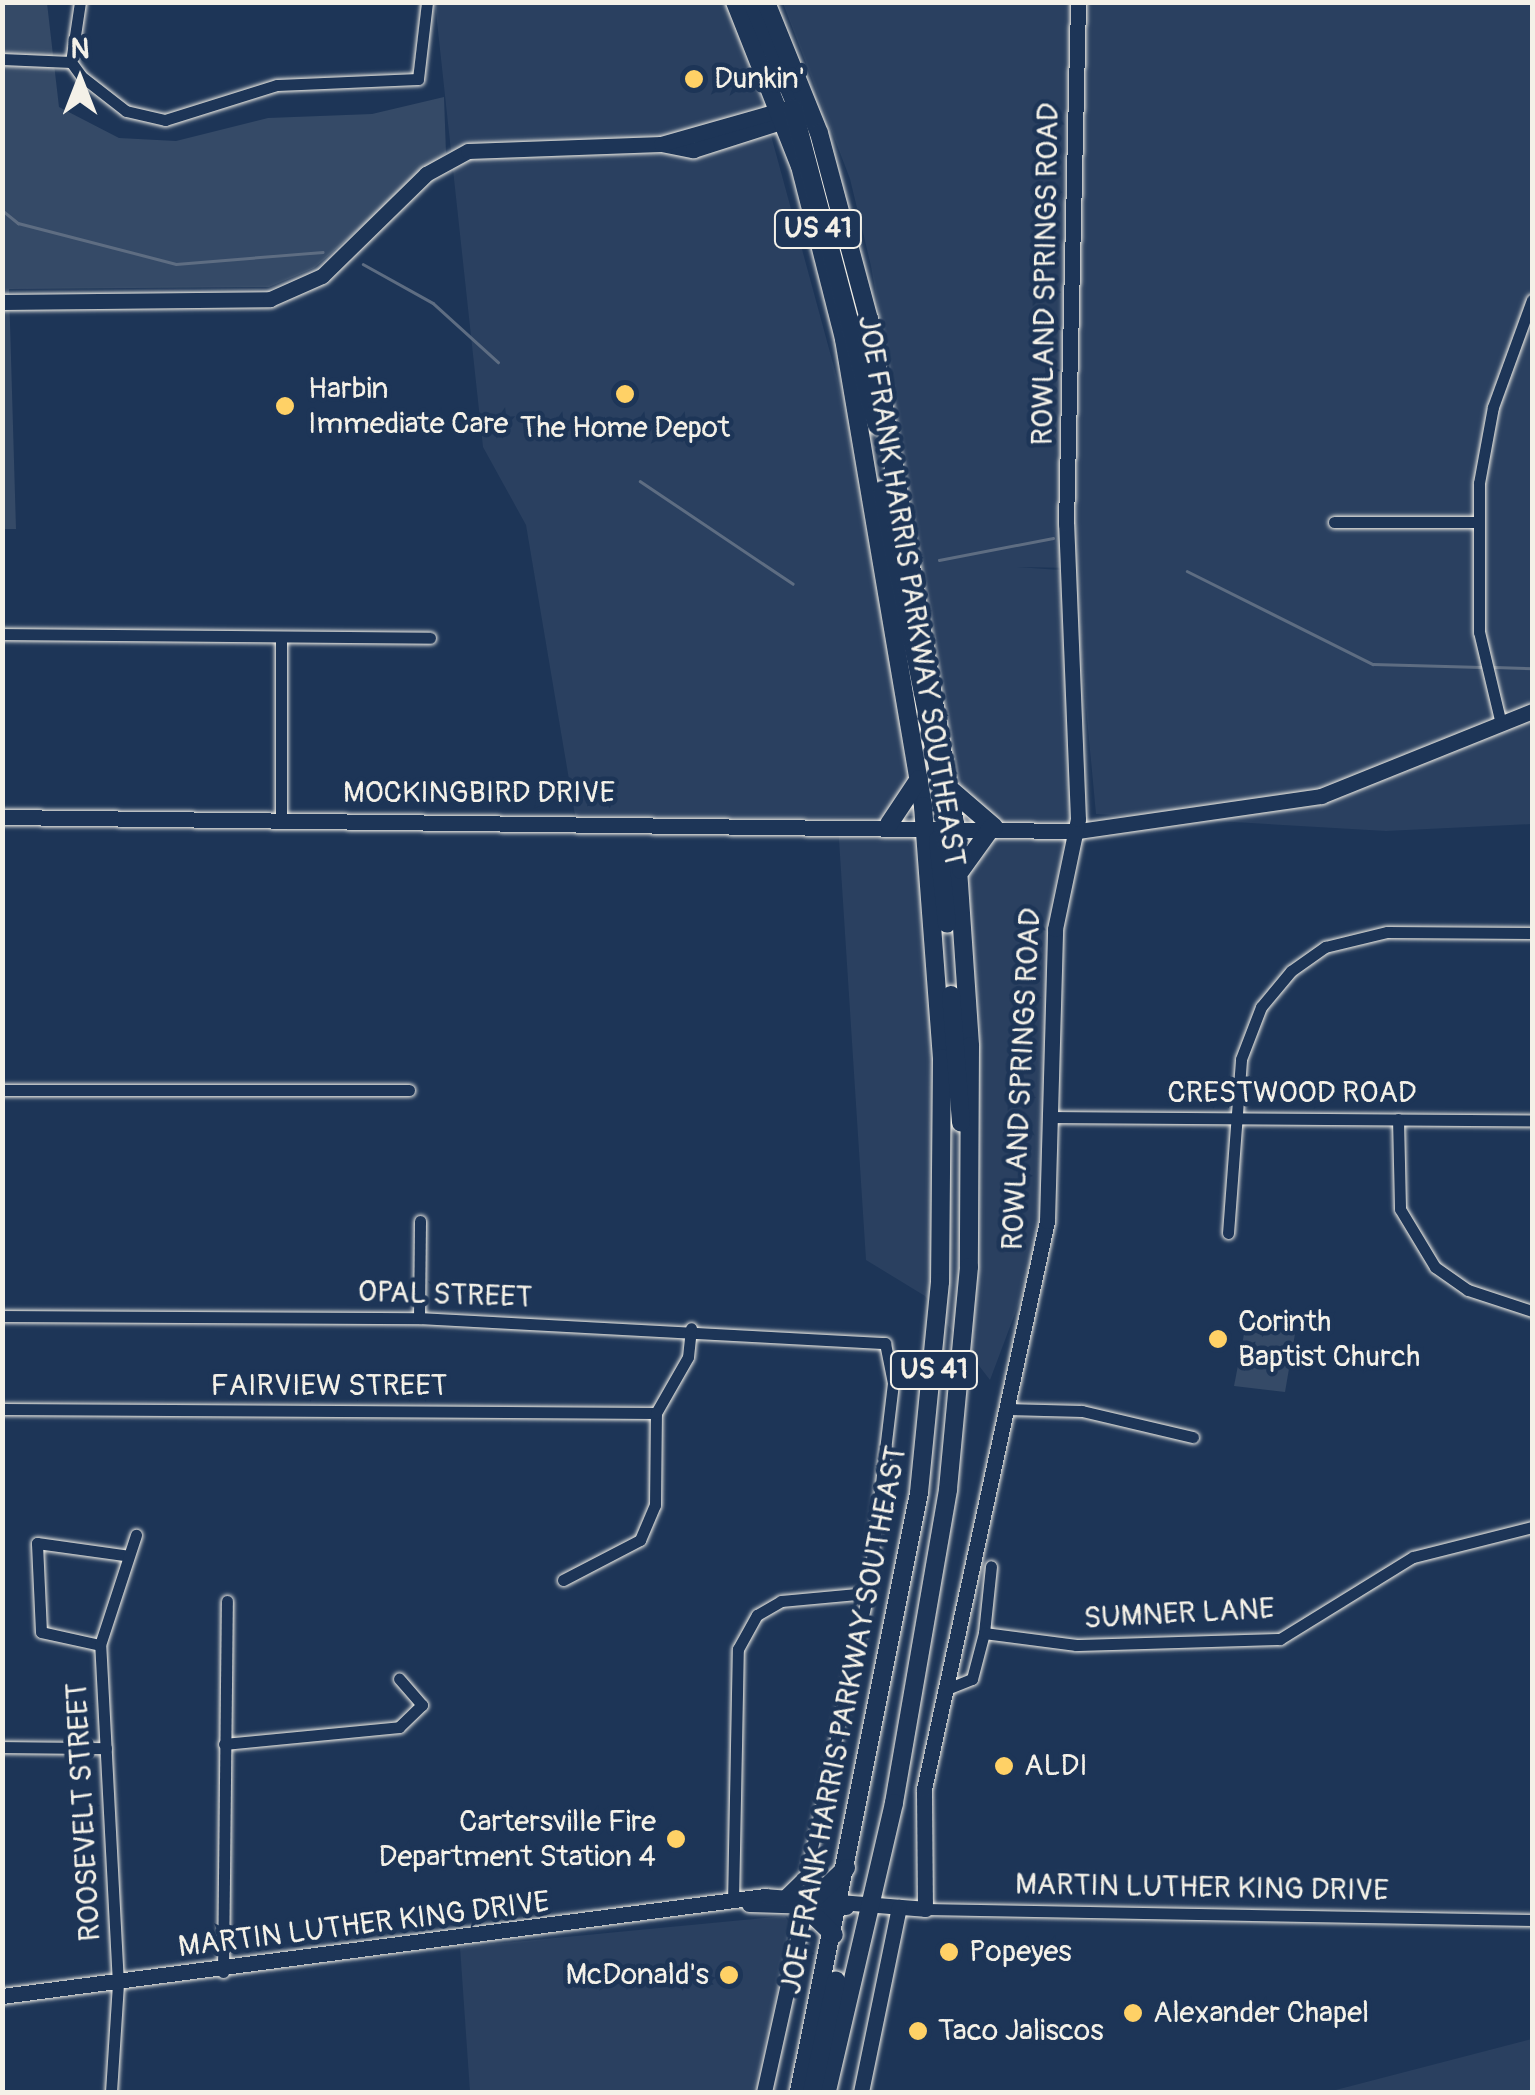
<!DOCTYPE html>
<html>
<head>
<meta charset="utf-8">
<style>
	body { margin:0 }
	#map { position:relative; width:1535px; height:2095px; overflow:hidden; background:#1d3557; font-family:Pangolin,sans-serif }
	div>[style] { position:absolute }
	[style*='--x'] { left:calc(var(--x)*1px); top:calc(var(--y)*1px); width:calc(var(--w)*1px); rotate:calc(var(--a)*1deg) }
	.built>* { inset:0; background:#2a4060 }
	.green>* { inset:0; background:#354a67 }
	.stream>* { height:2.5px; margin:-1.25px; padding:0 1.25px; transform-origin:1.25px; border-radius:1.25px; background:#5e6d82 }
	.roads { filter:drop-shadow(0 0 2px #f4f1e8) drop-shadow(0 0 2px #f4f1e8) }
	.street>* { height:11px; margin:-5.5px; padding:0 5.5px; transform-origin:5.5px; border-radius:5.5px; background:#1d3557 }
	.secondary>* { height:15px; margin:-7.5px; padding:0 7.5px; transform-origin:7.5px; border-radius:7.5px; background:#1d3557 }
	.primary>* { height:18px; margin:-9px; padding:0 9px; transform-origin:9px; border-radius:9px; background:#1d3557 }
	.dots>* { width:28px; height:28px; translate:-50% -50%; box-sizing:border-box; border:5px solid #1d3557; border-radius:50% }
	span { translate:-50% -50%; white-space:nowrap; text-align:center; line-height:1.15; -webkit-text-stroke:9px #1d3557; paint-order:stroke }
	.shield-label span { padding:2px 8px; background:#1d3557; border:2px solid; border-radius:8px; -webkit-text-stroke-width:0 }
	.shield-label { font-size:28px; color:#f4f1e8; font-weight:700 }
	.poi-label { font-size:30px; color:#f4f1e8 }
	.left { translate:0 -50%; text-align:left }
	.right { translate:-100% -50%; text-align:right }
	.street-label { font-size:30px; color:#f4f1e8 }
	.frame { position:absolute; inset:0; border:5px solid #f4f1e8; pointer-events:none }
	.north { position:absolute; left:30px; top:30px; width:100px; height:100px; -webkit-text-stroke:8px #1d3557; paint-order:stroke; rotate:0deg; font-size:28px; font-weight:700; line-height:40px; text-align:center; color:#f4f1e8 }
	.north::after { content:''; display:block; margin:auto; width:35px; height:45px; background:#f4f1e8; clip-path:polygon(50% 0,100% 100%,50% 72%,0 100%) }
</style>
</head>
<body>
<div id="map">
	<div class="built">
		<div style="clip-path:polygon(435px 3px,735px 3px,837px 378px,918px 816px,576px 821px,526px 525px,483px 447px)"></div>
		<div style="clip-path:polygon(783px 3px,1532px 3px,1532px 824px,1386px 831px,1096px 814px,1073px 568px,1017px 567px,1060px 570px,1071px 820px,1051px 903px,1045px 1179px,1031px 1271px,990px 1380px,925px 1296px,866px 1260px,838px 824px,965px 813px,871px 266px,850px 179px)"></div>
		<div style="clip-path:polygon(785px 1916px,793px 1928px,753px 2092px,470px 2092px,460px 1947px)"></div>
		<div style="clip-path:polygon(1532px 2039px,1532px 2092px,1327px 2092px,1328px 2092px)"></div>
	</div>
	<div class="green">
		<div style="clip-path:polygon(2px 3px,47px 3px,59px 107px,119px 138px,176px 141px,268px 118px,372px 114px,444px 97px,446px 153px,314px 268px,269px 287px,9px 289px,16px 529px,2px 529px)"></div>
		<div style="clip-path:polygon(1296px 1328px,1285px 1392px,1234px 1386px,1245px 1329px)"></div>
	</div>
	<div class="stream">
		<div style="--x:2;--y:210;--w:21;--a:39"></div>
		<div style="--x:18;--y:223;--w:163;--a:14.5"></div>
		<div style="--x:176;--y:264;--w:147;--a:-4.7"></div>
		<div style="--x:363;--y:264;--w:80;--a:29.1"></div>
		<div style="--x:433;--y:303;--w:88;--a:42.2"></div>
		<div style="--x:640;--y:481;--w:184;--a:33.9"></div>
		<div style="--x:939;--y:560;--w:116;--a:-10.9"></div>
		<div style="--x:1187;--y:571;--w:208;--a:26.6"></div>
		<div style="--x:1373;--y:664;--w:108;--a:1.6"></div>
		<div style="--x:1494;--y:667;--w:38;--a:2"></div>
	</div>
	<div class="roads">
		<div class="street">
			<div style="--x:80;--y:2;--w:61;--a:98.5"></div>
			<div style="--x:71;--y:62;--w:17;--a:54"></div>
			<div style="--x:81;--y:76;--w:57;--a:37.9"></div>
			<div style="--x:126;--y:111;--w:40;--a:13"></div>
			<div style="--x:165;--y:120;--w:117;--a:-17.4"></div>
			<div style="--x:277;--y:85;--w:141;--a:-2.4"></div>
			<div style="--x:418;--y:79;--w:78;--a:-83.3"></div>
			<div style="--x:2;--y:59;--w:69;--a:2.5"></div>
			<div style="--x:1334;--y:522;--w:145;--a:0"></div>
			<div style="--x:2;--y:634;--w:428;--a:0.5"></div>
			<div style="--x:281;--y:638;--w:181;--a:90"></div>
			<div style="--x:1501;--y:724;--w:95;--a:-103.4"></div>
			<div style="--x:1479;--y:632;--w:149;--a:-90"></div>
			<div style="--x:1479;--y:483;--w:77;--a:-79.6"></div>
			<div style="--x:1493;--y:407;--w:114;--a:-70"></div>
			<div style="--x:2;--y:1090;--w:407;--a:0"></div>
			<div style="--x:1051;--y:1117;--w:481;--a:0.4"></div>
			<div style="--x:1398;--y:1119;--w:90;--a:88.7"></div>
			<div style="--x:1400;--y:1209;--w:68;--a:58.9"></div>
			<div style="--x:1435;--y:1267;--w:40;--a:34.9"></div>
			<div style="--x:1468;--y:1290;--w:67;--a:18.2"></div>
			<div style="--x:1228;--y:1233;--w:174;--a:-85.7"></div>
			<div style="--x:1241;--y:1059;--w:56;--a:-69"></div>
			<div style="--x:1261;--y:1007;--w:47;--a:-50.2"></div>
			<div style="--x:1291;--y:971;--w:42;--a:-35.2"></div>
			<div style="--x:1325;--y:947;--w:64;--a:-13.6"></div>
			<div style="--x:1387;--y:932;--w:145;--a:0.4"></div>
			<div style="--x:2;--y:1316;--w:417;--a:0.3"></div>
			<div style="--x:419;--y:1318;--w:467;--a:3.1"></div>
			<div style="--x:885;--y:1343;--w:41;--a:78.7"></div>
			<div style="--x:893;--y:1383;--w:211;--a:96.8"></div>
			<div style="--x:868;--y:1593;--w:288;--a:102.4"></div>
			<div style="--x:806;--y:1874;--w:30;--a:136"></div>
			<div style="--x:419;--y:1318;--w:97;--a:-89.4"></div>
			<div style="--x:2;--y:1409;--w:654;--a:0.35"></div>
			<div style="--x:1005;--y:1409;--w:77;--a:1.5"></div>
			<div style="--x:1082;--y:1411;--w:114;--a:13.2"></div>
			<div style="--x:563;--y:1580;--w:87;--a:-27.5"></div>
			<div style="--x:640;--y:1540;--w:38;--a:-67"></div>
			<div style="--x:655;--y:1505;--w:92;--a:-89.4"></div>
			<div style="--x:656;--y:1413;--w:64;--a:-60.3"></div>
			<div style="--x:688;--y:1357;--w:29;--a:-84"></div>
			<div style="--x:984;--y:1633;--w:67;--a:-84"></div>
			<div style="--x:100;--y:1645;--w:60;--a:-167.6"></div>
			<div style="--x:41;--y:1632;--w:89;--a:-92.6"></div>
			<div style="--x:37;--y:1543;--w:88;--a:7.9"></div>
			<div style="--x:947;--y:1689;--w:27;--a:-22"></div>
			<div style="--x:972;--y:1679;--w:48;--a:-75.4"></div>
			<div style="--x:984;--y:1633;--w:93;--a:7.4"></div>
			<div style="--x:1076;--y:1645;--w:204;--a:-1.7"></div>
			<div style="--x:1280;--y:1639;--w:156;--a:-31.7"></div>
			<div style="--x:1413;--y:1557;--w:123;--a:-14.1"></div>
			<div style="--x:224;--y:1744;--w:176;--a:-5.5"></div>
			<div style="--x:399;--y:1727;--w:32;--a:-44"></div>
			<div style="--x:422;--y:1705;--w:35;--a:-131"></div>
			<div style="--x:2;--y:1747;--w:104;--a:0.6"></div>
			<div style="--x:733;--y:1902;--w:253;--a:-88.9"></div>
			<div style="--x:738;--y:1649;--w:39;--a:-61"></div>
			<div style="--x:757;--y:1615;--w:28;--a:-30"></div>
			<div style="--x:781;--y:1601;--w:87;--a:-5.3"></div>
			<div style="--x:925;--y:1909;--w:607;--a:1.04"></div>
			<div style="--x:223;--y:1972;--w:371;--a:-89.4"></div>
			<div style="--x:111;--y:2092;--w:108;--a:-86.3"></div>
			<div style="--x:118;--y:1984;--w:339;--a:-93"></div>
			<div style="--x:100;--y:1645;--w:116;--a:-71.9"></div>
		</div>
		<div class="secondary">
			<div style="--x:661;--y:144;--w:33;--a:11"></div>
			<div style="--x:693;--y:150;--w:105;--a:-17.7"></div>
			<div style="--x:2;--y:302;--w:268;--a:-0.6"></div>
			<div style="--x:270;--y:299;--w:57;--a:-23.9"></div>
			<div style="--x:322;--y:276;--w:146;--a:-44.4"></div>
			<div style="--x:426;--y:174;--w:48;--a:-28.7"></div>
			<div style="--x:468;--y:151;--w:193;--a:-2.1"></div>
			<div style="--x:661;--y:144;--w:131;--a:-15.9"></div>
			<div style="--x:2;--y:817;--w:1076;--a:0.75"></div>
			<div style="--x:1078;--y:831;--w:246;--a:-8.2"></div>
			<div style="--x:1321;--y:796;--w:227;--a:-21.9"></div>
			<div style="--x:749;--y:1904;--w:97;--a:1.8"></div>
			<div style="--x:2;--y:1996;--w:770;--a:-7.47"></div>
			<div style="--x:765;--y:1896;--w:161;--a:4.6"></div>
			<div style="--x:925;--y:1909;--w:120;--a:-90.5"></div>
			<div style="--x:924;--y:1789;--w:581;--a:-77.78"></div>
			<div style="--x:1047;--y:1221;--w:292;--a:-88.4"></div>
			<div style="--x:1055;--y:929;--w:112;--a:-78.2"></div>
			<div style="--x:1078;--y:819;--w:295;--a:-92.3"></div>
			<div style="--x:1066;--y:524;--w:522;--a:-88.68"></div>
			<div style="--x:764;--y:2092;--w:189;--a:-77.5"></div>
			<div style="--x:861;--y:2092;--w:189;--a:-78.4"></div>
		</div>
		<div class="primary">
			<div style="--x:735;--y:2;--w:176;--a:68.4"></div>
			<div style="--x:800;--y:166;--w:179;--a:75.7"></div>
			<div style="--x:844;--y:339;--w:474;--a:80.4"></div>
			<div style="--x:923;--y:806;--w:253;--a:85.7"></div>
			<div style="--x:942;--y:1058;--w:224;--a:90.5"></div>
			<div style="--x:940;--y:1282;--w:212;--a:95.7"></div>
			<div style="--x:919;--y:1493;--w:611;--a:101.33"></div>
			<div style="--x:752;--y:2;--w:110;--a:66.9"></div>
			<div style="--x:766;--y:2;--w:141;--a:68"></div>
			<div style="--x:819;--y:133;--w:193;--a:75"></div>
			<div style="--x:869;--y:319;--w:513;--a:80.35"></div>
			<div style="--x:955;--y:825;--w:222;--a:86.1"></div>
			<div style="--x:970;--y:1046;--w:221;--a:90.3"></div>
			<div style="--x:969;--y:1267;--w:224;--a:95.4"></div>
			<div style="--x:948;--y:1490;--w:318;--a:99.8"></div>
			<div style="--x:894;--y:1803;--w:297;--a:103.1"></div>
			<div style="--x:793;--y:108;--w:328;--a:75.2"></div>
			<div style="--x:882;--y:490;--w:338;--a:78.6"></div>
			<div style="--x:950;--y:789;--w:58;--a:40.8"></div>
			<div style="--x:889;--y:824;--w:54;--a:-56.3"></div>
			<div style="--x:938;--y:840;--w:84;--a:83.9"></div>
			<div style="--x:961;--y:870;--w:53;--a:-54.2"></div>
			<div style="--x:951;--y:995;--w:128;--a:85.5"></div>
			<div style="--x:818;--y:1895;--w:39;--a:-44"></div>
			<div style="--x:805;--y:1907;--w:40;--a:44"></div>
			<div style="--x:812;--y:2092;--w:114;--a:-77.8"></div>
		</div>
	</div>
	<div class="dots">
		<div style="left:694px;top:79px;background:#ffd166"></div>
		<div style="left:625px;top:394px;background:#ffd166"></div>
		<div style="left:285px;top:406px;background:#ffd166"></div>
		<div style="left:1218px;top:1339px;background:#ffd166"></div>
		<div style="left:1004px;top:1766px;background:#ffd166"></div>
		<div style="left:676px;top:1839px;background:#ffd166"></div>
		<div style="left:949px;top:1952px;background:#ffd166"></div>
		<div style="left:729px;top:1975px;background:#ffd166"></div>
		<div style="left:1133px;top:2013px;background:#ffd166"></div>
		<div style="left:918px;top:2031px;background:#ffd166"></div>
	</div>
	<div class="shield-label">
		<span style="left:818px;top:229px">US 41</span>
		<span style="left:934px;top:1370px">US 41</span>
	</div>
	<div class="poi-label">
		<span class="left" style="left:714px;top:79px">Dunkin'</span>
		<span class="left" style="left:308px;top:406px">Harbin<br>Immediate Care</span>
		<span style="left:625px;top:428px">The Home Depot</span>
		<span class="left" style="left:1238px;top:1339px">Corinth<br>Baptist Church</span>
		<span class="left" style="left:1024px;top:1766px">ALDI</span>
		<span class="right" style="left:656px;top:1839px">Cartersville Fire<br>Department Station 4</span>
		<span class="left" style="left:969px;top:1952px">Popeyes</span>
		<span class="right" style="left:709px;top:1975px">McDonald's</span>
		<span class="left" style="left:1153px;top:2013px">Alexander Chapel</span>
		<span class="left" style="left:938px;top:2031px">Taco Jaliscos</span>
	</div>
	<div class="street-label">
		<span style="left:1046px;top:274px;rotate:-89deg">ROWLAND SPRINGS ROAD</span>
		<span style="left:911px;top:591px;rotate:81deg">JOE FRANK HARRIS PARKWAY SOUTHEAST</span>
		<span style="left:479px;top:793px">MOCKINGBIRD DRIVE</span>
		<span style="left:1022px;top:1079px;rotate:-87deg">ROWLAND SPRINGS ROAD</span>
		<span style="left:1292px;top:1093px">CRESTWOOD ROAD</span>
		<span style="left:445px;top:1295px;rotate:2deg">OPAL STREET</span>
		<span style="left:329px;top:1386px">FAIRVIEW STREET</span>
		<span style="left:1179px;top:1614px;rotate:-3deg">SUMNER LANE</span>
		<span style="left:844px;top:1720px;rotate:-79deg">JOE FRANK HARRIS PARKWAY SOUTHEAST</span>
		<span style="left:84px;top:1812px;rotate:-93deg">ROOSEVELT STREET</span>
		<span style="left:1202px;top:1888px;rotate:1deg">MARTIN LUTHER KING DRIVE</span>
		<span style="left:364px;top:1925px;rotate:-7deg">MARTIN LUTHER KING DRIVE</span>
	</div>
	<div class="frame"></div>
	<div class="north">N</div>
</div>
</body>
</html>
